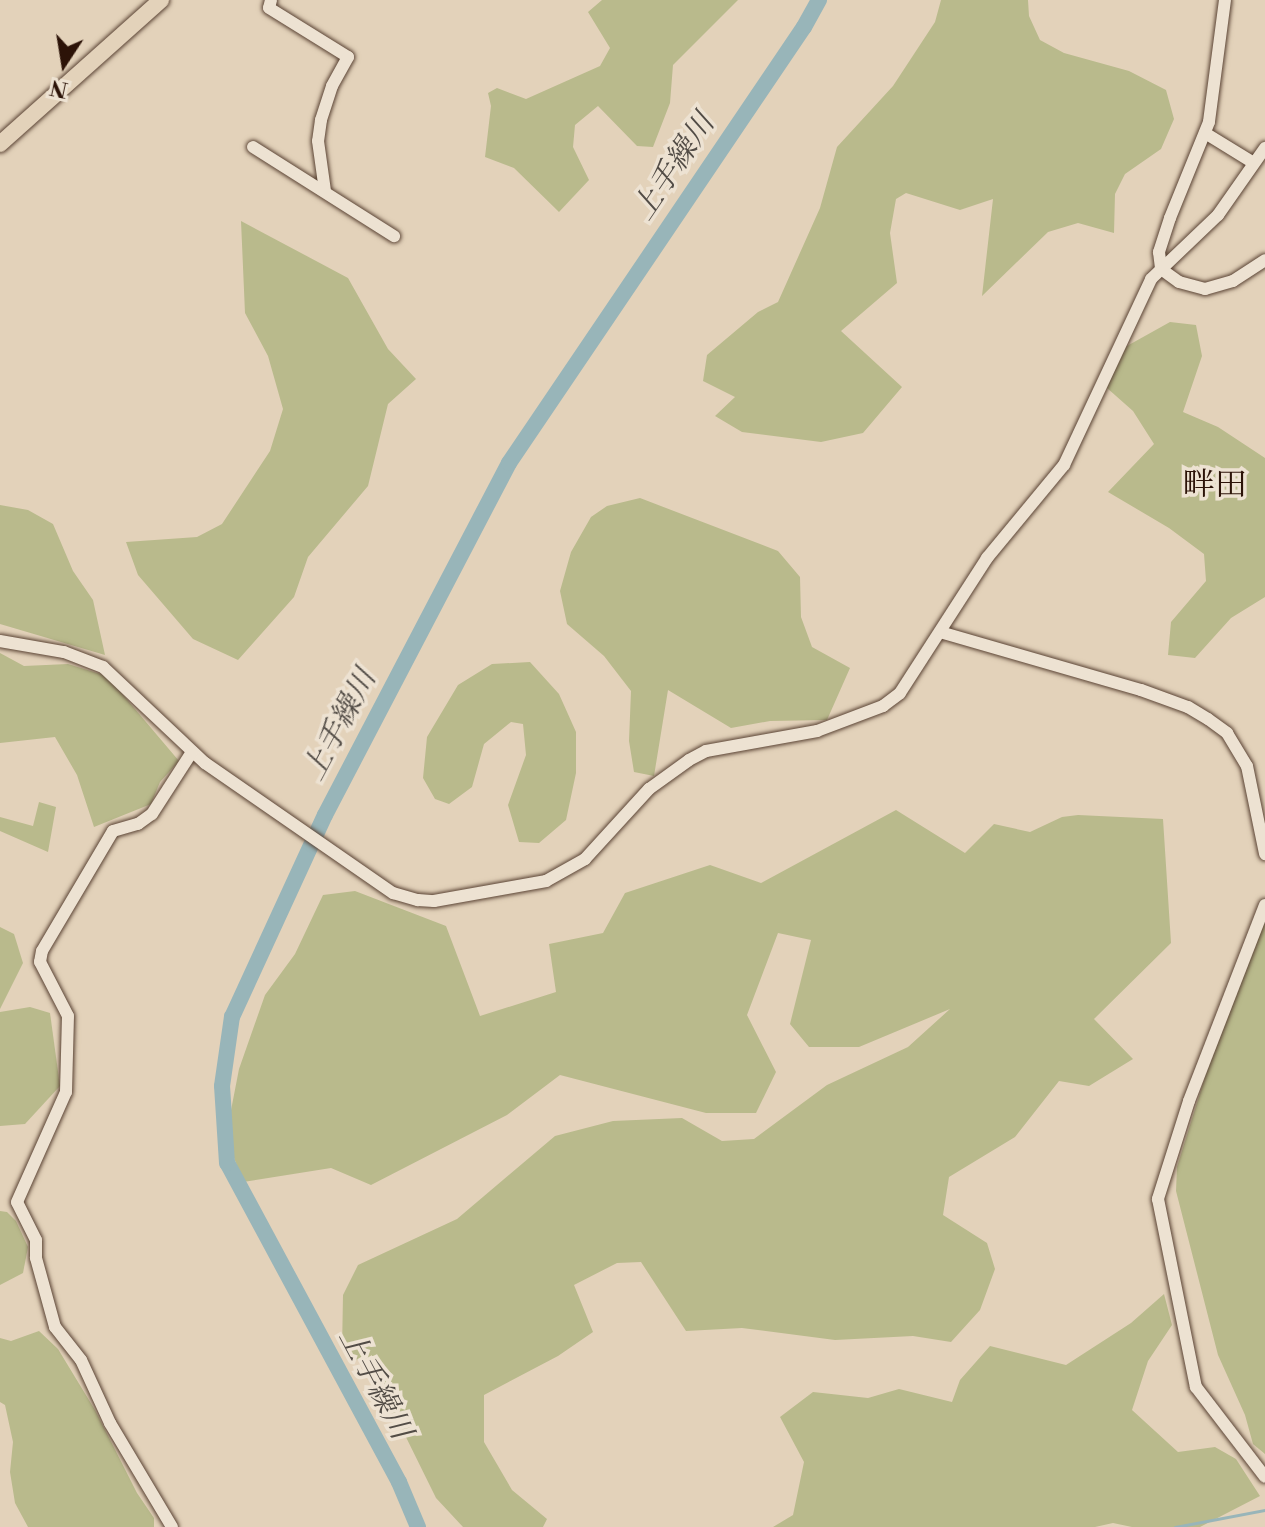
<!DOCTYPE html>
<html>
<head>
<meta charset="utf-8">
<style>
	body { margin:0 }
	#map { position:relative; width:1265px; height:1527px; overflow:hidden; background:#e3d2ba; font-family:"Libre Bodoni","Noto Serif JP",serif }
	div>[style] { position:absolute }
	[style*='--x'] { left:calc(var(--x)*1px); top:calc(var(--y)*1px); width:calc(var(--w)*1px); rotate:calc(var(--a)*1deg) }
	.green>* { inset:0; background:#b9ba8c }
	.stream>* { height:3px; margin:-1.5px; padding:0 1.5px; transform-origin:1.5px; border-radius:1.5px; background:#98b5b9 }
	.river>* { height:16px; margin:-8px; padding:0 8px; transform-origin:8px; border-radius:8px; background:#98b5b9 }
	.roads { filter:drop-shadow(0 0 2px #5a4334) drop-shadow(0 0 2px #5a4334) }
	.minor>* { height:12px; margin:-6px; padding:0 6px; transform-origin:6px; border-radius:6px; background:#ede2d2 }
	.major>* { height:16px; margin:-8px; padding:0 8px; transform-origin:8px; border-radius:8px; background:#e3d2ba }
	span { translate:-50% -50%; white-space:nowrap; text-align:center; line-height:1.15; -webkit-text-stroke:7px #ede2d2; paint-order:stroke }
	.water-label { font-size:30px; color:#524c46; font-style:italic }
	.quarter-label { font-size:32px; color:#2c1308 }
	.north { position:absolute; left:24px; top:24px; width:80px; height:80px; -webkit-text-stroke:6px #ede2d2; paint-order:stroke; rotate:192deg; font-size:22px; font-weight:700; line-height:32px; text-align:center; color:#2c1308 }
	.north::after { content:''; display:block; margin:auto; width:28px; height:36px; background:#2c1308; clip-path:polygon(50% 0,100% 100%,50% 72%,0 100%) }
</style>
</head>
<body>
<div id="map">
	<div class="green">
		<div style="clip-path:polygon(602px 0,738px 0,673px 65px,670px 103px,653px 147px,637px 146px,598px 106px,575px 125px,573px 147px,589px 180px,559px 212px,514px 168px,485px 157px,491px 106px,488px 93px,497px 88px,526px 99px,600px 66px,610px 48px,588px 12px)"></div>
		<div style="clip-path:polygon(941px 0,1028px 0,1029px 16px,1040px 40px,1064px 53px,1129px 71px,1166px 90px,1174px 119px,1161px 149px,1125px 174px,1115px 194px,1114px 233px,1078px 223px,1048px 232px,982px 296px,993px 199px,960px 210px,906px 193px,896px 199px,890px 233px,897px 283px,841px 331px,902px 387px,863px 433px,821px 442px,742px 432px,715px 416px,735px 397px,703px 381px,707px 355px,758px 312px,778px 302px,820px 208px,837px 147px,893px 86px,935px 22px)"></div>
		<div style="clip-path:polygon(241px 221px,348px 278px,388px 349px,416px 379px,388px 404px,368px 486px,308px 557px,294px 597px,238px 660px,193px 639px,138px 575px,126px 542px,197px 537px,222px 524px,270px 451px,283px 409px,268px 356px,245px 313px)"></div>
		<div style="clip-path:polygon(1170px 322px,1196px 325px,1202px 356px,1183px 412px,1218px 427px,1265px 458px,1265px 597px,1231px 618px,1195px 658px,1168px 655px,1171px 622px,1206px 581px,1204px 554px,1169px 528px,1108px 492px,1154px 444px,1133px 411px,1107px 388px,1111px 361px,1118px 351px)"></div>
		<div style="clip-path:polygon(640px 498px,778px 551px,800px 577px,801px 617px,812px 647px,850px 668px,827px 720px,770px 721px,731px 728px,668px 690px,654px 776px,634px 772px,629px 741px,631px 691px,604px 656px,567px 624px,560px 591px,571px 552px,591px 517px,607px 506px)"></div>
		<div style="clip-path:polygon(0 505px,28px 510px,53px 524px,73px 571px,93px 600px,105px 655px,0 624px)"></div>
		<div style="clip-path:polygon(0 653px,24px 666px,68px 664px,107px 676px,179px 761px,160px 782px,151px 804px,94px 827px,77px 775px,55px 737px,0 743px)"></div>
		<div style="clip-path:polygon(530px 662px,559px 694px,576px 732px,576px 773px,566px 820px,539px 843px,519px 842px,508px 805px,526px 755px,523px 724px,511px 722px,484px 744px,472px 787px,449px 804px,435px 799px,423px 778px,427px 737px,458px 685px,492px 664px)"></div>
		<div style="clip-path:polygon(39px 802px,56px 807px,48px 852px,0 831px,0 817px,33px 826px)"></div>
		<div style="clip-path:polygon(896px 810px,965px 853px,994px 824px,1030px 832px,1062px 817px,1078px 815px,1163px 819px,1171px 943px,1094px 1019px,1133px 1059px,1089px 1086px,1059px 1081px,1015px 1137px,949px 1177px,943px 1215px,987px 1243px,995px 1269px,980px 1310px,951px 1342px,913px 1336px,835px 1340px,742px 1328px,686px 1331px,641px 1262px,617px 1263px,574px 1285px,593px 1332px,558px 1356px,484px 1395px,484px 1442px,512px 1490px,547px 1519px,543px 1527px,463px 1527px,436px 1498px,400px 1425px,359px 1361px,342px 1350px,343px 1295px,358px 1265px,457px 1219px,555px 1136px,613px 1121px,682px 1118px,722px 1141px,754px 1139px,827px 1085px,908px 1047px,950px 1009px,859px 1047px,809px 1047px,790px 1024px,811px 940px,778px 933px,747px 1015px,776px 1072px,756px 1113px,706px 1113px,560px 1075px,507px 1115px,371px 1185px,331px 1168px,243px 1182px,226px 1136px,239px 1069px,265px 995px,295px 954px,323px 895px,355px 891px,446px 926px,480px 1016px,556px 992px,549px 944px,603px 933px,625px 893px,710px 865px,761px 883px)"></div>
		<div style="clip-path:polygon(1265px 918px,1265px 1454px,1253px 1444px,1245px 1415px,1218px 1355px,1176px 1191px,1177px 1167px,1248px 939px)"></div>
		<div style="clip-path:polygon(0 927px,14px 934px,23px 963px,0 1009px)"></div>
		<div style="clip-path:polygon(30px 1007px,50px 1013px,60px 1086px,25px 1124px,0 1126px,0 1012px)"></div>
		<div style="clip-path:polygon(0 1211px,7px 1212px,16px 1221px,28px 1247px,23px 1273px,0 1285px)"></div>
		<div style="clip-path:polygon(1164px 1294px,1172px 1325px,1148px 1361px,1132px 1410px,1178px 1452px,1215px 1447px,1236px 1459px,1260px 1496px,1200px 1527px,1132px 1527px,1113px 1523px,1095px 1527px,773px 1527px,793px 1515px,804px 1462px,780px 1417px,813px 1392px,868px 1398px,899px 1389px,952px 1402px,960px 1380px,990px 1346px,1066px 1365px,1131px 1323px)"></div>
		<div style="clip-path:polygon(39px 1331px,58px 1349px,95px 1410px,137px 1493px,154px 1518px,154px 1527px,28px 1527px,15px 1503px,10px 1472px,13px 1442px,5px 1405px,0 1402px,0 1338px,11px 1341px)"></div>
	</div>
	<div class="stream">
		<div style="--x:1175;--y:1527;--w:92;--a:-10.7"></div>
	</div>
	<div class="river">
		<div style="--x:418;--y:1527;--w:49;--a:-112.9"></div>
		<div style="--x:399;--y:1482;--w:362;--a:-118.3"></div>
		<div style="--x:227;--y:1163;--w:77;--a:-93.7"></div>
		<div style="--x:222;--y:1086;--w:70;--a:-81.8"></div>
		<div style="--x:232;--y:1017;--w:222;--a:-65.3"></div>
		<div style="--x:325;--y:815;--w:397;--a:-62.4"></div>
		<div style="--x:509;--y:463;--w:526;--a:-55.92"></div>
		<div style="--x:804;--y:27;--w:31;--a:-61"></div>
	</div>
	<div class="roads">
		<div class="minor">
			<div style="--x:271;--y:0;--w:8;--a:104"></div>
			<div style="--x:269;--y:8;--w:93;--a:31.8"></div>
			<div style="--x:348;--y:57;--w:33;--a:119"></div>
			<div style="--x:332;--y:86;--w:36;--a:108"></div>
			<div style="--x:321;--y:120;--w:21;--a:98"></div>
			<div style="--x:318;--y:141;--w:50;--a:82"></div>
			<div style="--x:1225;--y:0;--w:123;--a:97.5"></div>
			<div style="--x:1209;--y:122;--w:104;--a:112.1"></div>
			<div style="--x:1170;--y:218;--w:36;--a:108"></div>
			<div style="--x:1159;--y:252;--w:17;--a:83"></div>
			<div style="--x:1161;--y:269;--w:22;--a:36"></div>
			<div style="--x:1179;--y:282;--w:27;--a:15"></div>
			<div style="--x:1205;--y:289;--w:29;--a:-16"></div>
			<div style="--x:1233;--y:281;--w:38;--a:-33"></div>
			<div style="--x:1205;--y:133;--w:57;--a:31.5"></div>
			<div style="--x:253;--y:147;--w:167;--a:32.3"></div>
			<div style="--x:940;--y:632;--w:209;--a:16.1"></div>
			<div style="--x:1141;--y:690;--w:50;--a:19.9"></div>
			<div style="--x:1188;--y:707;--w:23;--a:31"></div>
			<div style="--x:1208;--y:719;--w:24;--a:36"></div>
			<div style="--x:1227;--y:733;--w:39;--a:59"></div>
			<div style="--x:1247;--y:766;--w:90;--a:78.4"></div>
			<div style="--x:0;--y:641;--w:65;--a:9.8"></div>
			<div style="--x:64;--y:652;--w:42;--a:21"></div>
			<div style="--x:103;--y:667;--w:140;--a:43.3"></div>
			<div style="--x:205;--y:763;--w:229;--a:34.7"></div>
			<div style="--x:393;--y:893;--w:26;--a:16"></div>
			<div style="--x:418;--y:900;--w:16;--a:4"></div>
			<div style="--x:434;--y:901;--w:114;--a:-10.1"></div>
			<div style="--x:546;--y:881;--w:45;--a:-29.4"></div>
			<div style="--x:585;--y:859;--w:95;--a:-47.6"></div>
			<div style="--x:649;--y:789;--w:49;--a:-35.9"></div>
			<div style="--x:689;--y:760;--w:19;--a:-28"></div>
			<div style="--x:706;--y:751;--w:113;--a:-10.2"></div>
			<div style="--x:817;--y:731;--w:71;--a:-20.7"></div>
			<div style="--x:883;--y:706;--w:21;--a:-37"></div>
			<div style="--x:900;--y:693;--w:161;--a:-57.2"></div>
			<div style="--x:987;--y:558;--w:121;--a:-50.4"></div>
			<div style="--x:1064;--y:465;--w:205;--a:-64.9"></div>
			<div style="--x:1151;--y:279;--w:93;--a:-43.7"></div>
			<div style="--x:1218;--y:215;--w:82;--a:-55"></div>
			<div style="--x:1265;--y:905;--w:210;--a:111.2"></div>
			<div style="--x:1189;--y:1101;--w:103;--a:107.6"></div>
			<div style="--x:1158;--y:1199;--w:192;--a:78.6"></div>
			<div style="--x:1196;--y:1387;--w:113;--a:52.5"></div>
			<div style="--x:172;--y:1527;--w:121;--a:-120.8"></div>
			<div style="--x:110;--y:1423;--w:69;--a:-114.7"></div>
			<div style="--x:81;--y:1360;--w:42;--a:-128.2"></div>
			<div style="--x:55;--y:1327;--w:72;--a:-105.4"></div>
			<div style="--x:36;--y:1258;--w:18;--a:-90"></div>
			<div style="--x:36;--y:1240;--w:42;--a:-116.6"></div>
			<div style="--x:17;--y:1202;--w:120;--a:-66"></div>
			<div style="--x:66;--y:1092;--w:76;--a:-88.5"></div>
			<div style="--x:68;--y:1016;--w:61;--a:-117.4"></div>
			<div style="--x:40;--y:962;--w:11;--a:-80"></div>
			<div style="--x:42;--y:951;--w:139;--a:-59.4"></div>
			<div style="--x:113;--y:831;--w:26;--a:-16"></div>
			<div style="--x:138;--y:824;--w:17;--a:-36"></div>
			<div style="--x:152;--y:814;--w:74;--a:-57.2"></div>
		</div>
		<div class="major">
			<div style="--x:0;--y:144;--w:216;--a:-41.8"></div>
		</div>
	</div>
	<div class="water-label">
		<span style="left:674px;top:167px;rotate:-56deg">上手繰川</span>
		<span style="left:340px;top:725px;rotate:-62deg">上手繰川</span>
		<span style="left:375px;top:1384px;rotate:62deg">上手繰川</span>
	</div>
	<div class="quarter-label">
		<span style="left:1215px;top:485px">畔田</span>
	</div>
	<div class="north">N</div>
</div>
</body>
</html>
